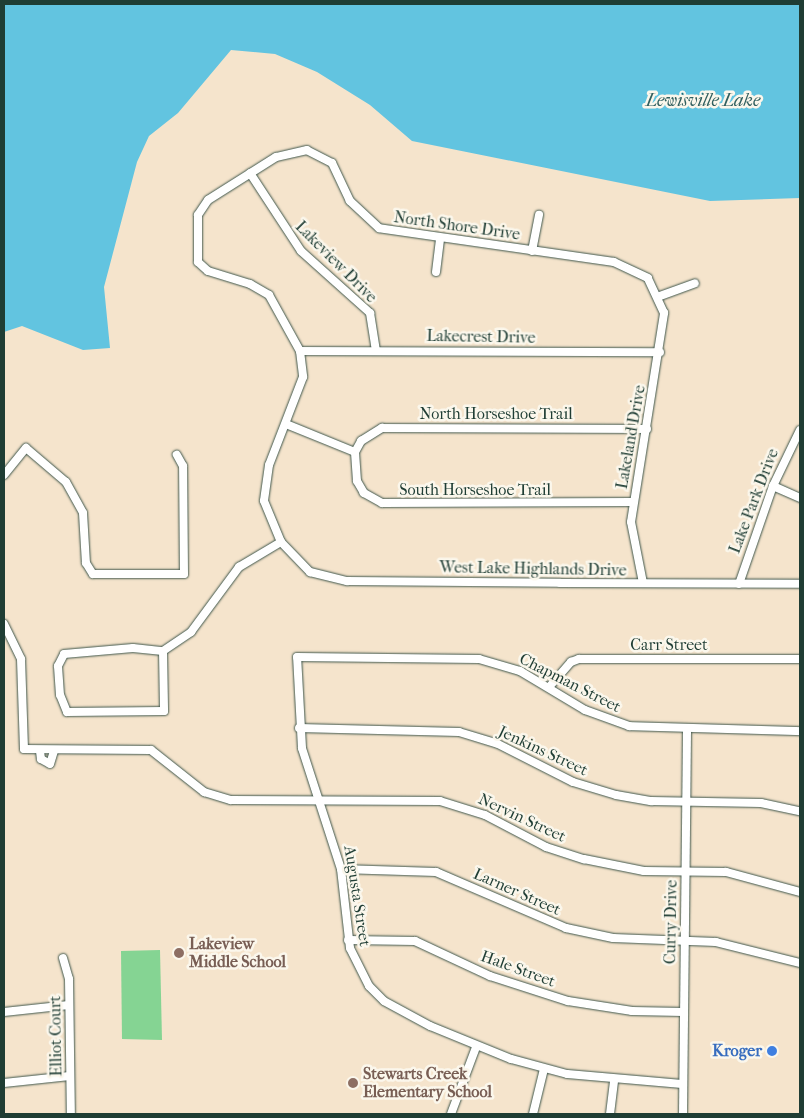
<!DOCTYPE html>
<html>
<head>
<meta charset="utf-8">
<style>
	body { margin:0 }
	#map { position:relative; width:804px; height:1118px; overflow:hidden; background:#f5e4cc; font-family:"IM FELL French Canon",serif }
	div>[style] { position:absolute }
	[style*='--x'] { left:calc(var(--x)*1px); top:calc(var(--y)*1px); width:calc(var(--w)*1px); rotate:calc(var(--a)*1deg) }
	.green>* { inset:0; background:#85d493 }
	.water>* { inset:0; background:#62c4e0 }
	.roads { filter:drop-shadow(0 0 1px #3f564b) drop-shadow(0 0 1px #3f564b) }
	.minor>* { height:8px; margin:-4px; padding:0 4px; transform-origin:4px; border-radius:4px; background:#fff }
	.dots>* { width:14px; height:14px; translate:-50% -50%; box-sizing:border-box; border:2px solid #fbf7ec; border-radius:50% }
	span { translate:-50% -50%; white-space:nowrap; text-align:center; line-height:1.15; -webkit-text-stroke:5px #fbf7ec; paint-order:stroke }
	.street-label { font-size:16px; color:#1f3d34 }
	.education-label { font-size:16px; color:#785e54; font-weight:700 }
	.left { translate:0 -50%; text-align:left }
	.shop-label { font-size:16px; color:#366cbe; font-weight:700 }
	.right { translate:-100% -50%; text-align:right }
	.water-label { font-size:18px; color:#305f5f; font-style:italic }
	.frame { position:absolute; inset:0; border:5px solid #1f3d34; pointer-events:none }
</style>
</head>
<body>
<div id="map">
	<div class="green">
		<div style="clip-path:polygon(160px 950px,162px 1040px,122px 1039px,121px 951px)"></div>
	</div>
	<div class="water">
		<div style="clip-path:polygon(4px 4px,800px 4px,800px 198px,710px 201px,412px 141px,370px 105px,317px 72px,275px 54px,231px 50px,178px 113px,149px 136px,137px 162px,104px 287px,110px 348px,83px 350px,22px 326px,4px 332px)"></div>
	</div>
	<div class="roads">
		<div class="minor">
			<div style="--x:250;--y:173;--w:93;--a:56.8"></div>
			<div style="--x:301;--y:251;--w:93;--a:41.9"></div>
			<div style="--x:370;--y:313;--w:37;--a:81"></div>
			<div style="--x:532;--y:251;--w:37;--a:-79"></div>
			<div style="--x:436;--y:272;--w:34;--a:-83"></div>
			<div style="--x:660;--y:296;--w:37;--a:-20"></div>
			<div style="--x:300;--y:351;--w:360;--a:0.2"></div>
			<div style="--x:286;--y:424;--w:74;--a:22.1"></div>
			<div style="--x:4;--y:475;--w:35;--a:-51"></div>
			<div style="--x:26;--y:448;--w:52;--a:40.4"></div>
			<div style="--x:66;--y:482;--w:35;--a:61"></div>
			<div style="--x:83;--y:513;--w:50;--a:86.6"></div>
			<div style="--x:86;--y:563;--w:13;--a:58"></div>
			<div style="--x:93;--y:574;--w:91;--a:0"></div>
			<div style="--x:184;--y:574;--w:108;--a:-90.5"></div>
			<div style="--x:183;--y:466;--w:13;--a:-119"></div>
			<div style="--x:773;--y:486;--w:30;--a:24"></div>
			<div style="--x:633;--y:502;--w:251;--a:179.8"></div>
			<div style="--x:382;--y:503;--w:21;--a:-151"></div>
			<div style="--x:364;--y:493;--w:14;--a:-120"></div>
			<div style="--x:357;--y:481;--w:29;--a:-94"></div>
			<div style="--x:355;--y:452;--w:13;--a:-61"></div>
			<div style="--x:361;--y:441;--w:25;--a:-32"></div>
			<div style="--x:382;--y:428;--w:265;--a:0.2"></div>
			<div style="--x:643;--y:583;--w:62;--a:-101.1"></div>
			<div style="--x:631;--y:522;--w:212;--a:-81"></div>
			<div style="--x:664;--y:313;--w:38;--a:-115"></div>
			<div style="--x:648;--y:278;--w:38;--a:-155"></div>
			<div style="--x:614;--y:262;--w:237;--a:-171.8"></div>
			<div style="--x:379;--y:228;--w:40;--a:-137"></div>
			<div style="--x:350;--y:201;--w:42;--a:-115.3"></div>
			<div style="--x:332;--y:163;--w:28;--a:-153"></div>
			<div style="--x:307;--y:150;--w:32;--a:167"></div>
			<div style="--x:276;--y:157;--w:80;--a:147.7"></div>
			<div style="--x:208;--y:200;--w:18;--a:124"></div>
			<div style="--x:198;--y:215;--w:47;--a:90"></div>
			<div style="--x:198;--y:262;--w:13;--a:42"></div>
			<div style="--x:208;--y:271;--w:44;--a:17.2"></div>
			<div style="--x:250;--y:284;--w:22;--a:30"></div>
			<div style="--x:269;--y:295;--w:64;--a:61"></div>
			<div style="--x:300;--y:351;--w:26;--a:83"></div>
			<div style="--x:303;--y:377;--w:94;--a:111.1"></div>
			<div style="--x:269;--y:465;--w:36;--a:98"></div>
			<div style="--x:264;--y:501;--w:44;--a:67.5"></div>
			<div style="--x:281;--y:542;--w:42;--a:46"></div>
			<div style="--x:310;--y:572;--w:38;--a:14"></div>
			<div style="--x:347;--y:581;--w:213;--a:0.5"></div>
			<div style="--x:560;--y:583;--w:240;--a:0.2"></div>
			<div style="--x:739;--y:584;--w:104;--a:-70.9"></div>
			<div style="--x:773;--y:486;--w:62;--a:-64.3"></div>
			<div style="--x:4;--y:624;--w:39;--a:64"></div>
			<div style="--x:21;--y:659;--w:90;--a:88.1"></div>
			<div style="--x:24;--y:749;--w:127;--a:0.5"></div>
			<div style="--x:151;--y:750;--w:68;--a:38.4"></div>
			<div style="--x:204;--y:792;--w:28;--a:17"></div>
			<div style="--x:231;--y:800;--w:209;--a:0.3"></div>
			<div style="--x:440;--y:801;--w:47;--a:17.3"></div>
			<div style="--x:485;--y:815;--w:69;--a:27.7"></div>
			<div style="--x:546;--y:847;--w:40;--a:18"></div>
			<div style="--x:584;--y:859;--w:61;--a:11.3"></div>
			<div style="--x:644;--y:871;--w:82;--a:0.7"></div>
			<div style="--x:726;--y:872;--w:77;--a:15.1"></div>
			<div style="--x:133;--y:648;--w:30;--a:6"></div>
			<div style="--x:163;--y:651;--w:60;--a:89"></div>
			<div style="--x:164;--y:711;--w:97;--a:179.4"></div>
			<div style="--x:67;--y:712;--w:18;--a:-112"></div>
			<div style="--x:60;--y:695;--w:29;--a:-94"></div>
			<div style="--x:58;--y:666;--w:13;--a:-63"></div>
			<div style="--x:64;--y:654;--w:69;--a:-5"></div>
			<div style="--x:163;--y:651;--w:34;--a:-34"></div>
			<div style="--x:191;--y:632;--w:81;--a:-53.6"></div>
			<div style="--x:239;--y:567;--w:49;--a:-30.8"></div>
			<div style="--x:550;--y:686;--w:32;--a:-49"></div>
			<div style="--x:571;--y:662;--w:9;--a:-21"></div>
			<div style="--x:579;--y:659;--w:221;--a:0"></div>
			<div style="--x:299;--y:728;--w:160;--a:1.4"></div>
			<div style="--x:459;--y:732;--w:39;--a:17"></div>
			<div style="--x:496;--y:743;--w:86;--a:26.9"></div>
			<div style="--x:573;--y:782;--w:45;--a:16.8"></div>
			<div style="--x:616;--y:795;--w:36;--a:10"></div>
			<div style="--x:651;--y:801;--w:110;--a:1"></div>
			<div style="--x:761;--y:803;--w:40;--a:12"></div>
			<div style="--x:40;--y:751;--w:8;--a:83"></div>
			<div style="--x:41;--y:759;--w:10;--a:29"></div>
			<div style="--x:50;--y:764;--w:14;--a:-73"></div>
			<div style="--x:341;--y:869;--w:95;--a:1.8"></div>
			<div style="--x:436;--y:872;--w:142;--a:23.3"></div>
			<div style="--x:566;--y:928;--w:48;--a:12"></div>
			<div style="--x:613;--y:938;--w:103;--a:2.2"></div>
			<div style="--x:716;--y:942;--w:87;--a:14"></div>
			<div style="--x:348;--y:940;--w:67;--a:0.9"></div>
			<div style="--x:415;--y:941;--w:83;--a:25"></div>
			<div style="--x:490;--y:976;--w:82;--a:17.8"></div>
			<div style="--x:568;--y:1001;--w:65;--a:8.9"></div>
			<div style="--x:632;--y:1011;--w:51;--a:1.1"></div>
			<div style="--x:63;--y:958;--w:22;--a:74"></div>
			<div style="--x:69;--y:979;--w:135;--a:89.2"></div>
			<div style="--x:4;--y:1012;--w:65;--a:-6.1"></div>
			<div style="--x:4;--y:1083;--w:66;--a:-6.1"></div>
			<div style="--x:682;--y:1084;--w:115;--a:-175"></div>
			<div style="--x:567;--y:1074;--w:58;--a:-165"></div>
			<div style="--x:511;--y:1059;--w:87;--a:-157.8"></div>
			<div style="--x:430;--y:1026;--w:52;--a:-151.5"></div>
			<div style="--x:384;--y:1001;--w:21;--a:-135"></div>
			<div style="--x:369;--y:986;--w:42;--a:-116.6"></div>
			<div style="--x:350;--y:948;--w:80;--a:-96.5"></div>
			<div style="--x:341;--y:869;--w:127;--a:-107.9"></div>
			<div style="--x:302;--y:748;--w:91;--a:-93.1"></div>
			<div style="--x:297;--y:657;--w:182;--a:0.6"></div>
			<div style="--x:479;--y:659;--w:43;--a:16.3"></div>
			<div style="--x:520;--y:671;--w:76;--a:31"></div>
			<div style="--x:585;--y:710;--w:47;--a:20"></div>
			<div style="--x:629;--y:726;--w:171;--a:1.7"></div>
			<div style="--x:451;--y:1114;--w:72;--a:-69.5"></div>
			<div style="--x:533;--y:1114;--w:46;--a:-76.3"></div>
			<div style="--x:610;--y:1114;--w:33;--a:-83"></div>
			<div style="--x:683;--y:1114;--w:384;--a:-89.4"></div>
		</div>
	</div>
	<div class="dots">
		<div style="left:179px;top:953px;background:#8d6e63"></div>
		<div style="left:772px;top:1051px;background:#3f7fe0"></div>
		<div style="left:353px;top:1083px;background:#8d6e63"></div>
	</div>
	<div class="street-label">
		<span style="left:457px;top:226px;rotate:8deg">North Shore Drive</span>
		<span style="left:336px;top:262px;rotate:45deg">Lakeview Drive</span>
		<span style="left:481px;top:337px;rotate:1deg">Lakecrest Drive</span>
		<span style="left:496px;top:414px">North Horseshoe Trail</span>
		<span style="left:631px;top:437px;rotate:-80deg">Lakeland Drive</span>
		<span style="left:475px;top:490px">South Horseshoe Trail</span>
		<span style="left:754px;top:501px;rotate:-69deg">Lake Park Drive</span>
		<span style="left:533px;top:569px;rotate:1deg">West Lake Highlands Drive</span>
		<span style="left:669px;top:645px">Carr Street</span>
		<span style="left:570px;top:683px;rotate:27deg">Chapman Street</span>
		<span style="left:543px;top:751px;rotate:25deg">Jenkins Street</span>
		<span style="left:522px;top:818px;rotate:25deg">Nervin Street</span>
		<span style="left:517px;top:892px;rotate:24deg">Larner Street</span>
		<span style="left:357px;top:896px;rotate:81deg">Augusta Street</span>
		<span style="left:671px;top:922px;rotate:-89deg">Curry Drive</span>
		<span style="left:518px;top:969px;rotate:20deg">Hale Street</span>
		<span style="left:56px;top:1036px;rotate:-91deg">Elliot Court</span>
	</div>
	<div class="education-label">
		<span class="left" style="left:189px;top:953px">Lakeview<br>Middle School</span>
		<span class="left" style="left:363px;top:1083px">Stewarts Creek<br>Elementary School</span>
	</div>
	<div class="shop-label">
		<span class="right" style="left:762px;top:1051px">Kroger</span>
	</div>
	<div class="water-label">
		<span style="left:703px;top:101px">Lewisville Lake</span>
	</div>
	<div class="frame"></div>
</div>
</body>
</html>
